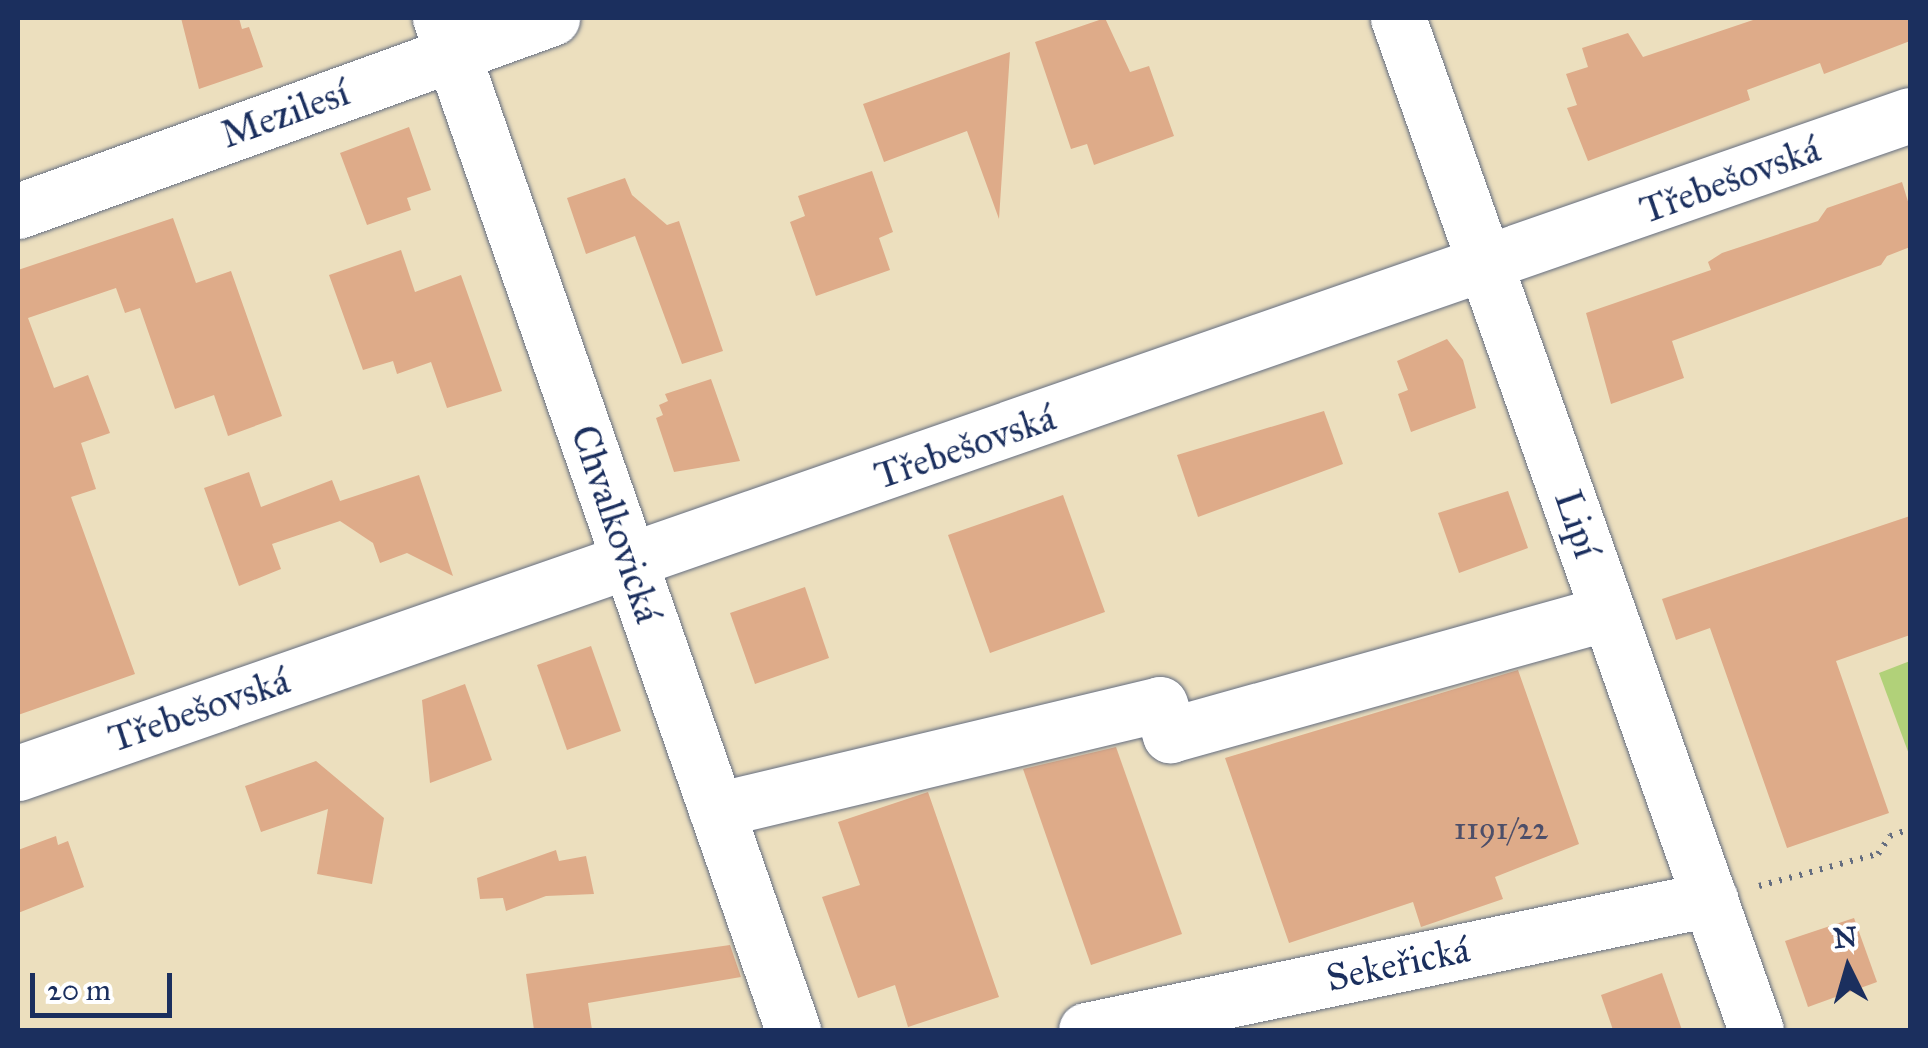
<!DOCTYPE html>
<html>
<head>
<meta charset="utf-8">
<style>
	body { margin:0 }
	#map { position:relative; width:1928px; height:1048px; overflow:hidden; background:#ecdfbe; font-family:"IM FELL Great Primer",serif }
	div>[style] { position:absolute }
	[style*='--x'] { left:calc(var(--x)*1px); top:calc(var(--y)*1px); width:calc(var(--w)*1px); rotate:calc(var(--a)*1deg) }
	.green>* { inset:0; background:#b1d179 }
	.building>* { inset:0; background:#deab89 }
	.path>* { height:6px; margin-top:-3px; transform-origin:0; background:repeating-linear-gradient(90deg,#646d80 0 2.5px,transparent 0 10.5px) }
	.roads { filter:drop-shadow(0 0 2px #646d80) drop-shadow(0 0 2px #646d80) }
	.minor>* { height:55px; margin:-27.5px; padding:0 27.5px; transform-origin:27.5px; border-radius:27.5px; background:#fff }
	span { translate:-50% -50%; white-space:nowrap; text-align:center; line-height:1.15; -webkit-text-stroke:8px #fff; paint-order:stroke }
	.number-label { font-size:32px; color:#4c4e69 }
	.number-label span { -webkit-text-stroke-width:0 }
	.street-label { font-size:38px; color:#1b2f5e }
	.frame { position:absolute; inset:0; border:20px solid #1b2f5e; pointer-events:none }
	.north { position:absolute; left:1798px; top:918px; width:100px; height:100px; -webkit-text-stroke:8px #fff; paint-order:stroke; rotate:355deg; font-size:28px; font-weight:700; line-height:40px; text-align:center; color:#1b2f5e }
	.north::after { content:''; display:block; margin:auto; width:35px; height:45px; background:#1b2f5e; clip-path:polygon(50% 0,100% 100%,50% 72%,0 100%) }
	.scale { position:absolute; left:30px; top:973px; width:142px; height:45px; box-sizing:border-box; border:5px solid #1b2f5e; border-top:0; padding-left:12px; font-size:30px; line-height:35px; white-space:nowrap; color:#1b2f5e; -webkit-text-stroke:8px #fff; paint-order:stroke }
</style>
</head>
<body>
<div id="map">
	<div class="green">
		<div style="clip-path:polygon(1910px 661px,1910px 757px,1879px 673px)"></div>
	</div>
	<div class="building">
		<div style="clip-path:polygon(181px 18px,239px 18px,242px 29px,249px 27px,263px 67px,199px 89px)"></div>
		<div style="clip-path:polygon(1105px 18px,1130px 72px,1149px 66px,1174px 136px,1094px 165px,1087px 144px,1071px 149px,1035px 42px)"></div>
		<div style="clip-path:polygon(1759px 18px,1910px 18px,1910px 41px,1824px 74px,1820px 63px,1747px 90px,1750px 100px,1588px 161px,1567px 108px,1577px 105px,1566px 74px,1588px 67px,1582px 48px,1628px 33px,1643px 57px)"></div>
		<div style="clip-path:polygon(1010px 52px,999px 219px,967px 131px,884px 162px,863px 104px)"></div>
		<div style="clip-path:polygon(409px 127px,431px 190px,407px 198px,411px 210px,367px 225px,340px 153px)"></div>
		<div style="clip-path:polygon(872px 171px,893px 232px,879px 238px,890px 270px,816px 296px,790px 222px,805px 216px,798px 196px)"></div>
		<div style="clip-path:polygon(625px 178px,632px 195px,667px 225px,679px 221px,723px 351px,682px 364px,635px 236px,586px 254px,567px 198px)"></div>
		<div style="clip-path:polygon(1902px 182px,1910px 208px,1910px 247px,1887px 256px,1881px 265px,1672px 341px,1684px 378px,1611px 404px,1586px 313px,1711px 270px,1708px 262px,1722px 253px,1818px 221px,1827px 208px)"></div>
		<div style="clip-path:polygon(173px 218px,196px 283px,231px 271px,282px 416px,228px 436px,214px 395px,175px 409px,140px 308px,125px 313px,116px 288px,28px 318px,54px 388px,88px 375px,110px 433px,81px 443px,96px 489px,71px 497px,135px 674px,18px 715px,18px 270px)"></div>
		<div style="clip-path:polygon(401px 250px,415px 292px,461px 275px,502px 391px,447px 408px,431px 362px,397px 374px,393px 361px,363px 370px,329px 275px)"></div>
		<div style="clip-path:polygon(1447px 339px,1463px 360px,1476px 408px,1411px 432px,1398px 394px,1408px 390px,1397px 361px)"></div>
		<div style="clip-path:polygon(711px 379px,740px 461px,674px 472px,656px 418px,663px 415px,659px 405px,668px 401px,665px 394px)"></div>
		<div style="clip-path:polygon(1324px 411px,1343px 464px,1198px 517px,1177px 455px)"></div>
		<div style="clip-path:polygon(249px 472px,261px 507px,332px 480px,340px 501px,419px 475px,453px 576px,407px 553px,380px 563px,373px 543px,340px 521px,272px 544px,281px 569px,239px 586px,204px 488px)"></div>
		<div style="clip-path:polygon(1508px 491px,1528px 548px,1459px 573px,1438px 513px)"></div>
		<div style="clip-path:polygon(1063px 495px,1105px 612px,990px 653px,948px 535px)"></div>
		<div style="clip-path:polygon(1910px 516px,1910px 635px,1836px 661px,1889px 813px,1787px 848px,1710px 628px,1676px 640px,1662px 599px)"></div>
		<div style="clip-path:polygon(805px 587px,829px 658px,755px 684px,730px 613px)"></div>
		<div style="clip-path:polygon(591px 646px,621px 731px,567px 750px,537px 665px)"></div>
		<div style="clip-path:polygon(1518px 670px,1579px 844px,1495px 877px,1503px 899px,1421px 927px,1413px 902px,1289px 943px,1225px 758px)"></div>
		<div style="clip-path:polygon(465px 684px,492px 760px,430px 783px,422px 700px)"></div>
		<div style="clip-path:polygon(1116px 747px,1182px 934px,1091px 965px,1023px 769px)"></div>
		<div style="clip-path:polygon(316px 761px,384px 818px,372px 884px,317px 874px,328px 809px,261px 832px,245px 786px)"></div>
		<div style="clip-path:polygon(928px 792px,999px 997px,908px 1027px,895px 985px,858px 998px,822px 897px,860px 885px,838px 822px)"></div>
		<div style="clip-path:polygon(56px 836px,58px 845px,68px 841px,84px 887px,18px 913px,18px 850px)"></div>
		<div style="clip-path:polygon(556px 850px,559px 861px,586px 856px,594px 894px,546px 896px,506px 911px,503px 898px,480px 899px,477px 878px)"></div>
		<div style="clip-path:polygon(1854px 918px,1877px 982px,1808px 1007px,1785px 941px)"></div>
		<div style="clip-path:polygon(730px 945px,741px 977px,588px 1003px,592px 1030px,534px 1030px,526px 974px)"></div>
		<div style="clip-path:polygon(1662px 973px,1682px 1030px,1613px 1030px,1601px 995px)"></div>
	</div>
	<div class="path">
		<div style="--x:1759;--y:886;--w:123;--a:-15.1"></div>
		<div style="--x:1878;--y:854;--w:22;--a:-56"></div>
		<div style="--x:1890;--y:836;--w:21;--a:-19"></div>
	</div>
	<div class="roads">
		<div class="minor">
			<div style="--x:440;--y:18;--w:1072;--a:70.77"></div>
			<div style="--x:1398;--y:18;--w:1073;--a:70.52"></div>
			<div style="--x:18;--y:211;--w:568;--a:-19.87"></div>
			<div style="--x:18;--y:773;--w:2003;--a:-19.18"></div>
			<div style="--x:716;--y:810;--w:456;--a:-13.4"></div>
			<div style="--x:1160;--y:704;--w:33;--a:72"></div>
			<div style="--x:1170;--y:735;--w:455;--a:-15.6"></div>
			<div style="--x:1086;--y:1030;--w:638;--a:-11.86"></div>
		</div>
	</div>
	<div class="number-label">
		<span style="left:1501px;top:829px">1191/22</span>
	</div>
	<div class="street-label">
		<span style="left:285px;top:114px;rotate:-20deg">Mezilesí</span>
		<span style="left:1730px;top:180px;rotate:-20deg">Třebešovská</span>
		<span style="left:965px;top:447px;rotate:-19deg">Třebešovská</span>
		<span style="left:616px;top:524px;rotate:71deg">Chvalkovická</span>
		<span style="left:1577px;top:524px;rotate:71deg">Lipí</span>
		<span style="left:199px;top:710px;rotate:-19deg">Třebešovská</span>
		<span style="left:1398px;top:964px;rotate:-12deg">Sekeřická</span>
	</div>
	<div class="frame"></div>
	<div class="north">N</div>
	<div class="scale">20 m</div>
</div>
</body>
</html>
